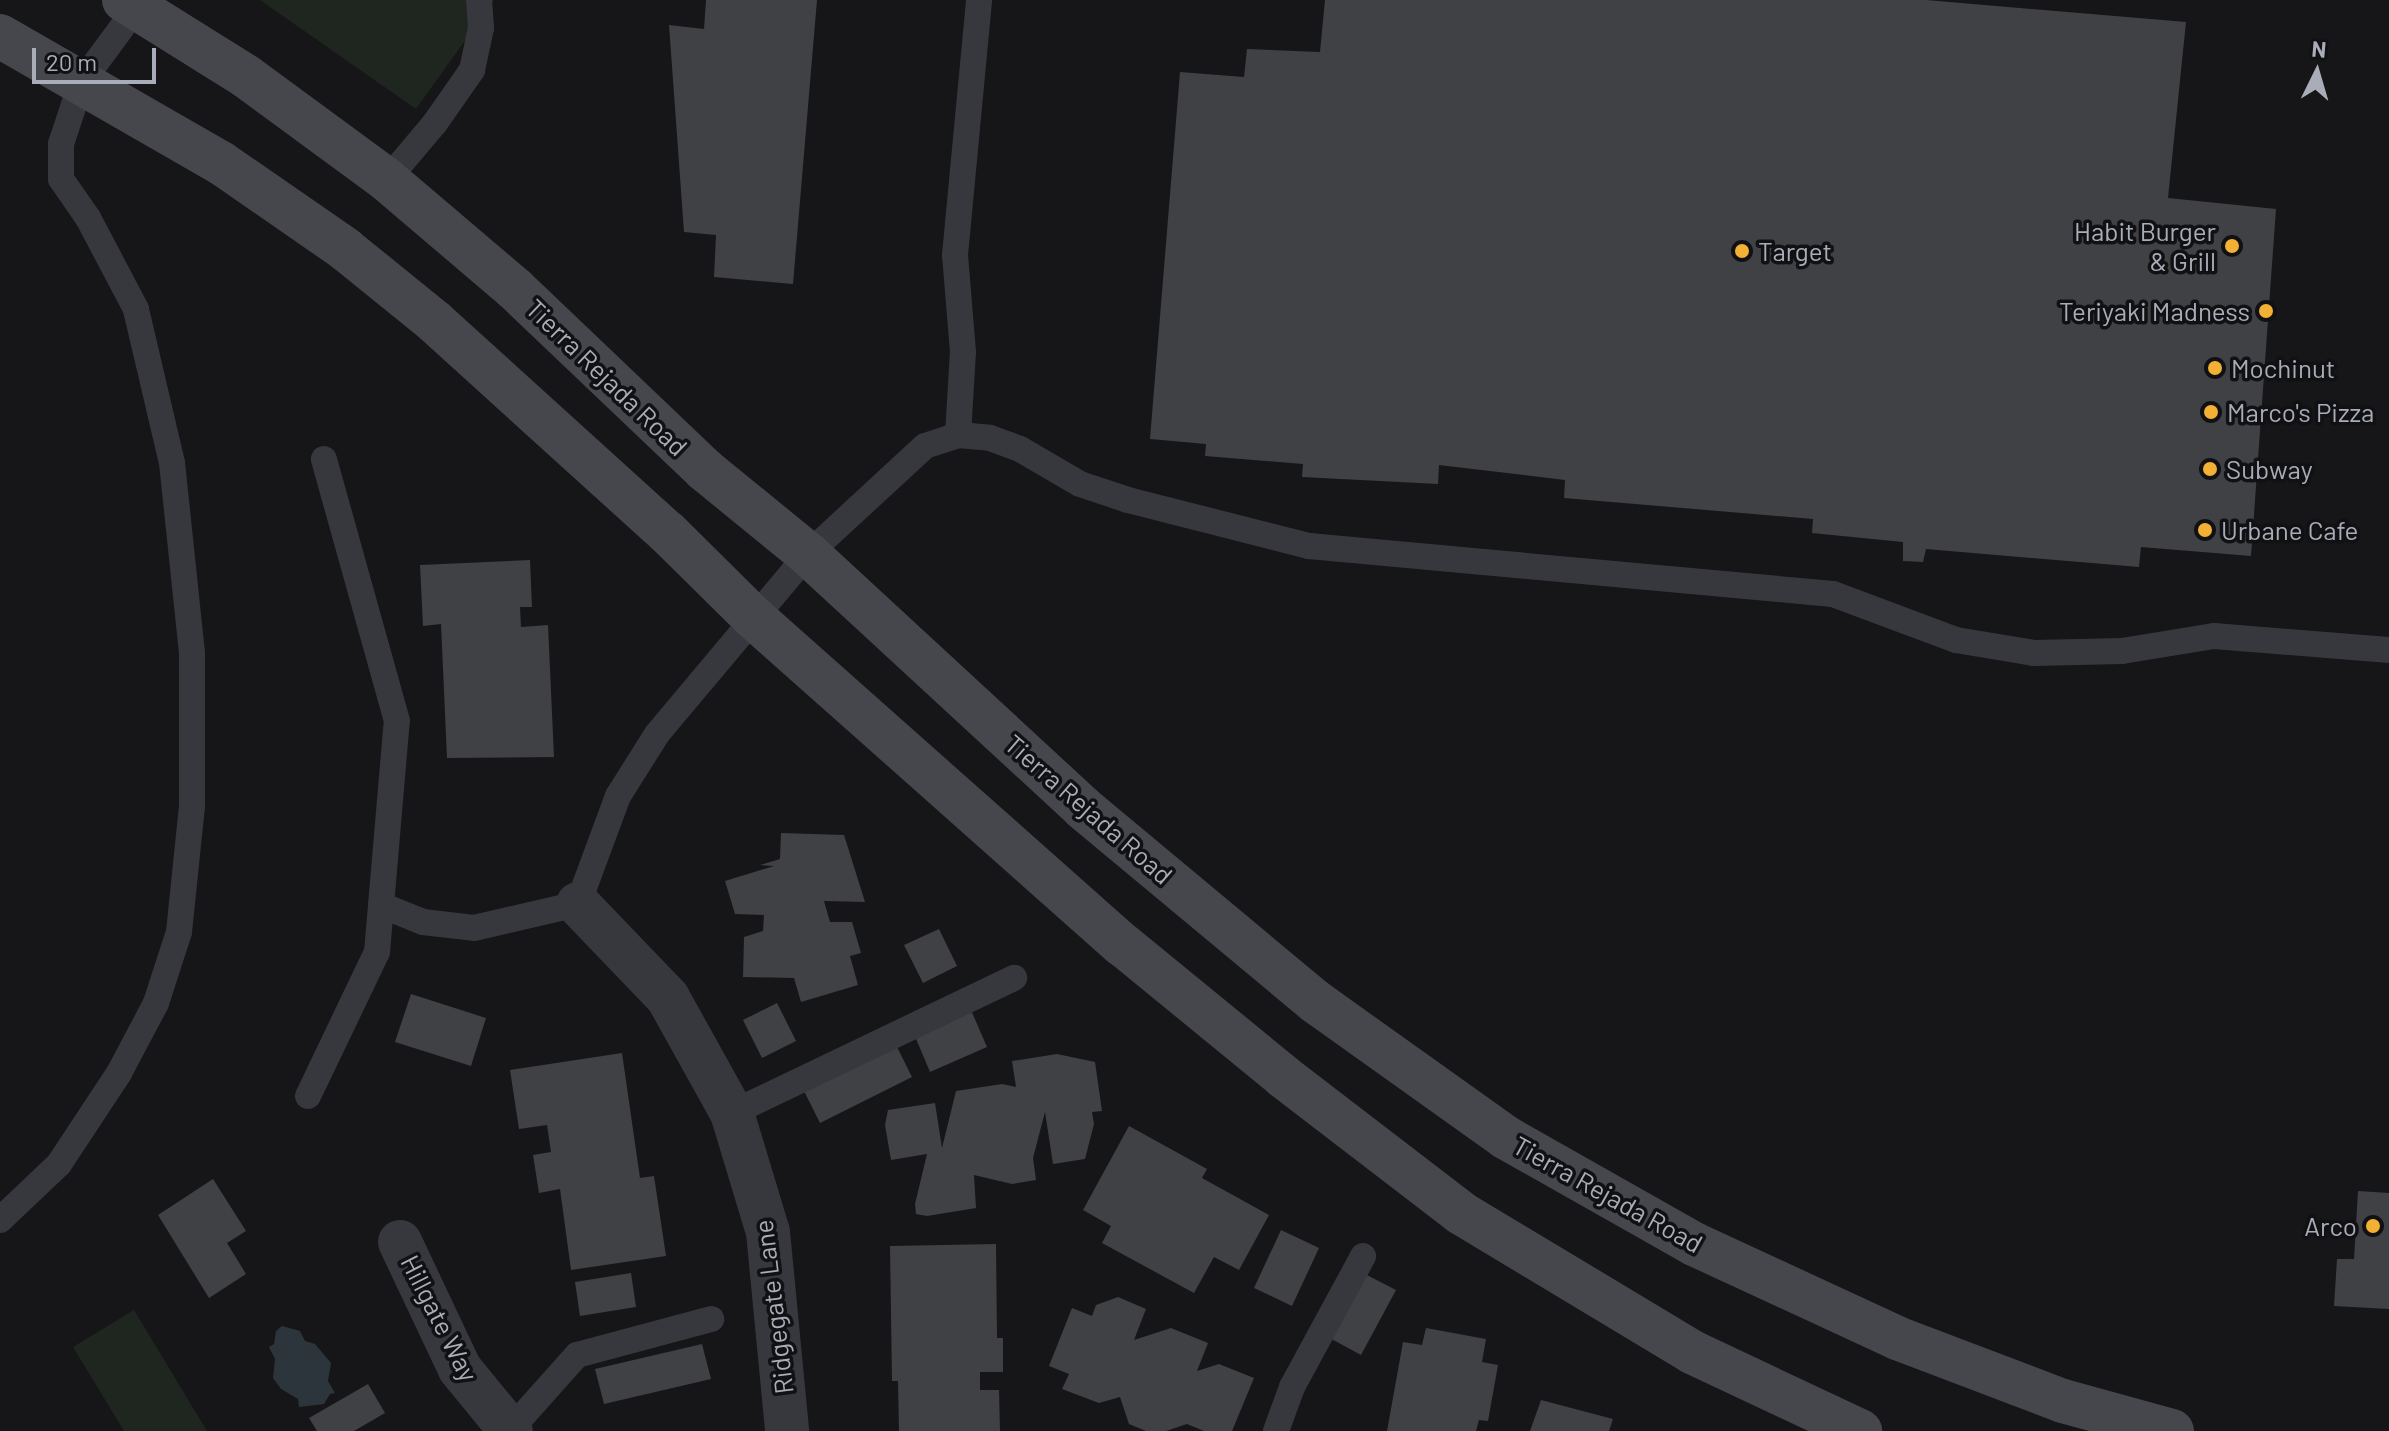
<!DOCTYPE html>
<html>
<head>
<meta charset="utf-8">
<style>
	body { margin:0 }
	#map { position:relative; width:2389px; height:1431px; overflow:hidden; background:#161618; font-family:Barlow,sans-serif }
	div>[style] { position:absolute }
	[style*='--x'] { left:calc(var(--x)*1px); top:calc(var(--y)*1px); width:calc(var(--w)*1px); rotate:calc(var(--a)*1deg) }
	.green>* { inset:0; background:#1e261f }
	.water>* { inset:0; background:#2c353c }
	.building>* { inset:0; background:#404145 }
	.service>* { height:26px; margin:-13px; padding:0 13px; transform-origin:13px; border-radius:13px; background:#37383d }
	.minor>* { height:44px; margin:-22px; padding:0 22px; transform-origin:22px; border-radius:22px; background:#37383d }
	.secondary>* { height:44px; margin:-22px; padding:0 22px; transform-origin:22px; border-radius:22px; background:#45474d }
	.dots>* { width:22px; height:22px; translate:-50% -50%; box-sizing:border-box; border:4px solid #111113; border-radius:50% }
	span { translate:-50% -50%; white-space:nowrap; text-align:center; line-height:1.15; -webkit-text-stroke:7px #111113; paint-order:stroke }
	.poi-label { font-size:26px; color:#a8adb8 }
	.right { translate:-100% -50%; text-align:right }
	.left { translate:0 -50%; text-align:left }
	.street-label { font-size:26px; color:#a8adb8 }
	.north { position:absolute; left:2277px; top:32px; width:80px; height:80px; -webkit-text-stroke:6px #111113; paint-order:stroke; rotate:5deg; font-size:22px; font-weight:700; line-height:32px; text-align:center; color:#a8adb8 }
	.north::after { content:''; display:block; margin:auto; width:28px; height:36px; background:#a8adb8; clip-path:polygon(50% 0,100% 100%,50% 72%,0 100%) }
	.scale { position:absolute; left:32px; top:48px; width:124px; height:36px; box-sizing:border-box; border:4px solid #a8adb8; border-top:0; padding-left:10px; font-size:24px; line-height:28px; white-space:nowrap; color:#a8adb8; -webkit-text-stroke:6px #111113; paint-order:stroke }
</style>
</head>
<body>
<div id="map">
	<div class="green">
		<div style="clip-path:polygon(260px 0,494px 0,416px 109px)"></div>
		<div style="clip-path:polygon(134px 1310px,207px 1431px,124px 1431px,73px 1347px)"></div>
	</div>
	<div class="water">
		<div style="clip-path:polygon(282px 1326px,300px 1331px,305px 1341px,315px 1344px,331px 1363px,328px 1381px,335px 1393px,330px 1394px,324px 1404px,299px 1407px,298px 1399px,281px 1389px,273px 1378px,275px 1359px,269px 1347px,274px 1344px,276px 1331px)"></div>
	</div>
	<div class="building">
		<div style="clip-path:polygon(706px 0,817px 0,793px 284px,714px 277px,716px 235px,684px 232px,669px 25px,704px 29px)"></div>
		<div style="clip-path:polygon(1325px 0,1926px 0,2186px 22px,2168px 198px,2276px 209px,2251px 556px,2141px 547px,2139px 567px,1926px 549px,1923px 562px,1903px 561px,1903px 542px,1812px 533px,1813px 519px,1564px 498px,1565px 480px,1439px 465px,1438px 484px,1302px 477px,1303px 464px,1205px 456px,1206px 444px,1150px 439px,1180px 72px,1244px 77px,1247px 49px,1320px 52px)"></div>
		<div style="clip-path:polygon(530px 560px,532px 607px,520px 607px,521px 627px,548px 625px,554px 757px,447px 758px,441px 624px,423px 626px,420px 565px)"></div>
		<div style="clip-path:polygon(781px 833px,844px 835px,865px 902px,824px 901px,830px 922px,852px 922px,861px 953px,850px 956px,858px 985px,801px 1002px,794px 978px,743px 977px,744px 937px,763px 931px,764px 915px,735px 914px,725px 881px,774px 866px,760px 865px,780px 859px)"></div>
		<div style="clip-path:polygon(939px 929px,957px 966px,923px 983px,904px 945px)"></div>
		<div style="clip-path:polygon(411px 994px,486px 1018px,471px 1066px,395px 1042px)"></div>
		<div style="clip-path:polygon(777px 1003px,796px 1041px,762px 1058px,743px 1020px)"></div>
		<div style="clip-path:polygon(971px 1010px,987px 1047px,930px 1072px,914px 1034px)"></div>
		<div style="clip-path:polygon(896px 1045px,912px 1077px,820px 1123px,804px 1091px)"></div>
		<div style="clip-path:polygon(622px 1053px,640px 1178px,654px 1176px,666px 1256px,571px 1270px,560px 1189px,539px 1193px,533px 1155px,551px 1152px,547px 1125px,519px 1129px,510px 1070px)"></div>
		<div style="clip-path:polygon(1057px 1054px,1095px 1062px,1102px 1111px,1092px 1112px,1094px 1124px,1085px 1159px,1053px 1164px,1045px 1112px,1033px 1158px,1036px 1180px,1012px 1184px,974px 1175px,976px 1208px,927px 1216px,916px 1214px,915px 1204px,927px 1154px,891px 1160px,885px 1125px,888px 1110px,935px 1103px,942px 1148px,956px 1091px,1002px 1084px,1016px 1087px,1012px 1061px)"></div>
		<div style="clip-path:polygon(1129px 1126px,1207px 1169px,1202px 1178px,1269px 1215px,1239px 1270px,1214px 1257px,1194px 1293px,1102px 1243px,1111px 1226px,1083px 1210px)"></div>
		<div style="clip-path:polygon(213px 1179px,246px 1231px,227px 1243px,246px 1274px,209px 1298px,158px 1215px)"></div>
		<div style="clip-path:polygon(2358px 1191px,2389px 1193px,2389px 1309px,2334px 1306px,2337px 1259px,2354px 1259px)"></div>
		<div style="clip-path:polygon(1281px 1230px,1319px 1248px,1292px 1306px,1254px 1288px)"></div>
		<div style="clip-path:polygon(996px 1244px,997px 1338px,1003px 1338px,1003px 1372px,980px 1372px,980px 1390px,999px 1390px,1000px 1431px,899px 1431px,898px 1381px,892px 1381px,890px 1246px)"></div>
		<div style="clip-path:polygon(1361px 1272px,1396px 1290px,1361px 1355px,1326px 1336px)"></div>
		<div style="clip-path:polygon(631px 1273px,636px 1307px,580px 1316px,575px 1282px)"></div>
		<div style="clip-path:polygon(1118px 1297px,1146px 1309px,1134px 1340px,1171px 1328px,1208px 1343px,1197px 1371px,1219px 1364px,1254px 1378px,1232px 1431px,1204px 1431px,1187px 1424px,1166px 1431px,1146px 1431px,1129px 1424px,1120px 1397px,1099px 1403px,1062px 1389px,1069px 1374px,1049px 1366px,1072px 1308px,1092px 1316px,1096px 1305px)"></div>
		<div style="clip-path:polygon(1426px 1328px,1486px 1339px,1482px 1362px,1498px 1365px,1488px 1421px,1479px 1420px,1476px 1431px,1387px 1431px,1403px 1342px,1422px 1345px)"></div>
		<div style="clip-path:polygon(702px 1344px,711px 1379px,604px 1404px,595px 1369px)"></div>
		<div style="clip-path:polygon(368px 1384px,385px 1413px,354px 1431px,317px 1431px,309px 1418px)"></div>
		<div style="clip-path:polygon(1541px 1400px,1613px 1419px,1609px 1431px,1530px 1431px)"></div>
	</div>
	<div class="service">
		<div style="--x:387;--y:180;--w:75;--a:-49.9"></div>
		<div style="--x:435;--y:123;--w:65;--a:-55.1"></div>
		<div style="--x:472;--y:70;--w:43;--a:-77.9"></div>
		<div style="--x:481;--y:28;--w:28;--a:-94"></div>
		<div style="--x:958;--y:435;--w:83;--a:-86.6"></div>
		<div style="--x:963;--y:352;--w:97;--a:-94.7"></div>
		<div style="--x:955;--y:255;--w:256;--a:-84.6"></div>
		<div style="--x:381;--y:905;--w:45;--a:22"></div>
		<div style="--x:423;--y:922;--w:51;--a:6.7"></div>
		<div style="--x:474;--y:928;--w:107;--a:-13"></div>
		<div style="--x:578;--y:904;--w:115;--a:-69.7"></div>
		<div style="--x:618;--y:796;--w:73;--a:-57.8"></div>
		<div style="--x:657;--y:734;--w:235;--a:-50"></div>
		<div style="--x:808;--y:554;--w:159;--a:-42.7"></div>
		<div style="--x:925;--y:446;--w:35;--a:-18"></div>
		<div style="--x:958;--y:435;--w:32;--a:5"></div>
		<div style="--x:990;--y:438;--w:32;--a:20"></div>
		<div style="--x:1020;--y:449;--w:69;--a:30.3"></div>
		<div style="--x:1080;--y:484;--w:51;--a:18.4"></div>
		<div style="--x:1128;--y:500;--w:187;--a:14.3"></div>
		<div style="--x:1309;--y:546;--w:526;--a:5.23"></div>
		<div style="--x:1833;--y:594;--w:131;--a:20.5"></div>
		<div style="--x:1956;--y:640;--w:79;--a:9.5"></div>
		<div style="--x:2034;--y:653;--w:88;--a:-1.3"></div>
		<div style="--x:2122;--y:651;--w:93;--a:-9.3"></div>
		<div style="--x:2214;--y:636;--w:176;--a:4.6"></div>
		<div style="--x:308;--y:1096;--w:160;--a:-64.4"></div>
		<div style="--x:377;--y:952;--w:232;--a:-85.1"></div>
		<div style="--x:397;--y:721;--w:272;--a:-105.6"></div>
		<div style="--x:732;--y:1113;--w:313;--a:-25.6"></div>
		<div style="--x:0;--y:1220;--w:81;--a:-43.5"></div>
		<div style="--x:59;--y:1164;--w:109;--a:-56.6"></div>
		<div style="--x:119;--y:1073;--w:79;--a:-62.1"></div>
		<div style="--x:156;--y:1003;--w:75;--a:-72.1"></div>
		<div style="--x:179;--y:932;--w:127;--a:-84.1"></div>
		<div style="--x:192;--y:806;--w:153;--a:-90"></div>
		<div style="--x:192;--y:653;--w:191;--a:-96"></div>
		<div style="--x:172;--y:463;--w:158;--a:-103.2"></div>
		<div style="--x:136;--y:309;--w:103;--a:-117.8"></div>
		<div style="--x:88;--y:218;--w:47;--a:-124.7"></div>
		<div style="--x:61;--y:179;--w:35;--a:-90"></div>
		<div style="--x:61;--y:144;--w:64;--a:-71.8"></div>
		<div style="--x:81;--y:83;--w:94;--a:-53.6"></div>
		<div style="--x:510;--y:1430;--w:101;--a:-48.2"></div>
		<div style="--x:577;--y:1355;--w:139;--a:-15"></div>
		<div style="--x:1276;--y:1431;--w:47;--a:-70"></div>
		<div style="--x:1292;--y:1387;--w:149;--a:-61.5"></div>
	</div>
	<div class="minor">
		<div style="--x:578;--y:904;--w:130;--a:46.2"></div>
		<div style="--x:668;--y:998;--w:132;--a:60.9"></div>
		<div style="--x:732;--y:1113;--w:124;--a:73.2"></div>
		<div style="--x:768;--y:1232;--w:200;--a:84.5"></div>
		<div style="--x:400;--y:1242;--w:140;--a:64.7"></div>
		<div style="--x:460;--y:1369;--w:80;--a:50.6"></div>
	</div>
	<div class="secondary">
		<div style="--x:124;--y:0;--w:145;--a:32"></div>
		<div style="--x:247;--y:77;--w:174;--a:36.3"></div>
		<div style="--x:387;--y:180;--w:167;--a:40.4"></div>
		<div style="--x:514;--y:288;--w:264;--a:43.6"></div>
		<div style="--x:705;--y:470;--w:133;--a:39.2"></div>
		<div style="--x:808;--y:554;--w:374;--a:42.7"></div>
		<div style="--x:1083;--y:808;--w:303;--a:39.8"></div>
		<div style="--x:1316;--y:1002;--w:232;--a:35.5"></div>
		<div style="--x:1505;--y:1137;--w:217;--a:29.5"></div>
		<div style="--x:1694;--y:1244;--w:224;--a:24.8"></div>
		<div style="--x:1897;--y:1338;--w:178;--a:20.8"></div>
		<div style="--x:2063;--y:1401;--w:113;--a:15.4"></div>
		<div style="--x:0;--y:36;--w:255;--a:29.9"></div>
		<div style="--x:221;--y:163;--w:151;--a:34.7"></div>
		<div style="--x:345;--y:249;--w:116;--a:39"></div>
		<div style="--x:435;--y:322;--w:313;--a:42.2"></div>
		<div style="--x:667;--y:532;--w:121;--a:44.7"></div>
		<div style="--x:753;--y:617;--w:494;--a:41.6"></div>
		<div style="--x:1123;--y:945;--w:208;--a:39.3"></div>
		<div style="--x:1284;--y:1077;--w:223;--a:37.5"></div>
		<div style="--x:1461;--y:1213;--w:270;--a:31"></div>
		<div style="--x:1692;--y:1352;--w:186;--a:25.2"></div>
	</div>
	<div class="dots">
		<div style="left:2232px;top:246px;background:#f2b134"></div>
		<div style="left:1742px;top:251px;background:#f2b134"></div>
		<div style="left:2266px;top:311px;background:#f2b134"></div>
		<div style="left:2215px;top:368px;background:#f2b134"></div>
		<div style="left:2211px;top:412px;background:#f2b134"></div>
		<div style="left:2210px;top:469px;background:#f2b134"></div>
		<div style="left:2205px;top:530px;background:#f2b134"></div>
		<div style="left:2373px;top:1226px;background:#f2b134"></div>
	</div>
	<div class="poi-label">
		<span class="right" style="left:2216px;top:246px">Habit Burger<br>&amp; Grill</span>
		<span class="left" style="left:1758px;top:251px">Target</span>
		<span class="right" style="left:2250px;top:311px">Teriyaki Madness</span>
		<span class="left" style="left:2231px;top:368px">Mochinut</span>
		<span class="left" style="left:2227px;top:412px">Marco's Pizza</span>
		<span class="left" style="left:2226px;top:469px">Subway</span>
		<span class="left" style="left:2221px;top:530px">Urbane Cafe</span>
		<span class="right" style="left:2357px;top:1226px">Arco</span>
	</div>
	<div class="street-label">
		<span style="left:607px;top:377px;rotate:44deg">Tierra Rejada Road</span>
		<span style="left:1089px;top:809px;rotate:41deg">Tierra Rejada Road</span>
		<span style="left:1608px;top:1194px;rotate:29deg">Tierra Rejada Road</span>
		<span style="left:773px;top:1307px;rotate:-97deg">Ridgegate Lane</span>
		<span style="left:440px;top:1318px;rotate:63deg">Hillgate Way</span>
	</div>
	<div class="north">N</div>
	<div class="scale">20 m</div>
</div>
</body>
</html>
